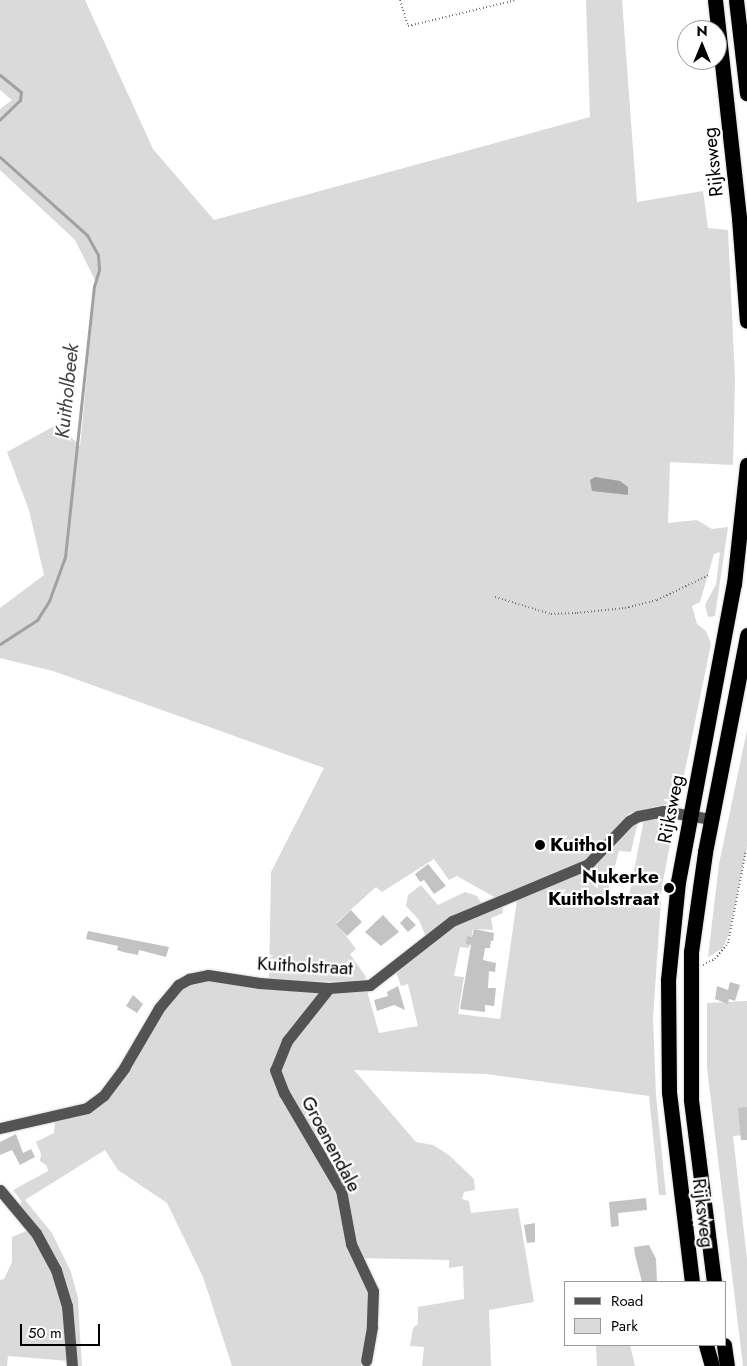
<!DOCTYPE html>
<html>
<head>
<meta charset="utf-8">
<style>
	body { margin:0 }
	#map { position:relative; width:747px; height:1366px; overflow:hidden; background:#fff; font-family:Jost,sans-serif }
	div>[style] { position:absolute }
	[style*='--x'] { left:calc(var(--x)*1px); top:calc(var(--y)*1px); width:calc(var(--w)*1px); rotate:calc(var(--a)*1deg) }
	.green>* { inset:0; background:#dadada }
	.water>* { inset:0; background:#a1a1a1 }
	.stream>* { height:3px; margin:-1.5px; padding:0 1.5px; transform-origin:1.5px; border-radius:1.5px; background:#a1a1a1 }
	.building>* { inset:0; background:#c3c3c3 }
	.path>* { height:2px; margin-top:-1px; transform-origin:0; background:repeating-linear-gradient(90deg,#757575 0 1px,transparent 0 3.5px) }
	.roads { filter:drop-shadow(0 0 1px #dbdbdb) drop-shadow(0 0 1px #dbdbdb) }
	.minor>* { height:11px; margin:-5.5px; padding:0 5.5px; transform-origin:5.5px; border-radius:5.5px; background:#535353 }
	.highway>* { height:15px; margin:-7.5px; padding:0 7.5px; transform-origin:7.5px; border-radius:7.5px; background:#000 }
	.dots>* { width:14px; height:14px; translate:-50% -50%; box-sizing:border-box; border:2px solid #fff; border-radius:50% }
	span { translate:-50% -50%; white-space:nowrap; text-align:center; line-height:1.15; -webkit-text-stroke:4.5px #fff; paint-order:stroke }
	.street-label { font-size:19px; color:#000 }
	.poi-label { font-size:19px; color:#000; font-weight:700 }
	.left { translate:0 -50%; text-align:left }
	.right { translate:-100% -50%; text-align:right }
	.water-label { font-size:20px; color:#424242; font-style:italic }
	.legend { position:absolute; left:564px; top:1281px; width:162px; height:65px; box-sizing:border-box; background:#fff; border:1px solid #999; margin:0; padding:6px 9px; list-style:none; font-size:15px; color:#000 }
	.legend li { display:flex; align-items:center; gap:10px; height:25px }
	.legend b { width:25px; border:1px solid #999 }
	.north { position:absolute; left:677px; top:20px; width:50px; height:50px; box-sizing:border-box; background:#fff; border:1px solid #999; border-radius:50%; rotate:0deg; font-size:14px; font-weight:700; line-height:20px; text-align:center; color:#000 }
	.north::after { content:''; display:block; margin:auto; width:18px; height:22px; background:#000; clip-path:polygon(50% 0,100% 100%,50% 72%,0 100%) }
	.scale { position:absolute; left:20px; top:1324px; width:80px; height:22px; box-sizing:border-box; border:2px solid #000; border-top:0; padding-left:6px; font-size:15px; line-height:18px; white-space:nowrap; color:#000; -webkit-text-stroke:4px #fff; paint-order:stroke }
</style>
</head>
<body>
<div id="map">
	<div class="green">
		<div style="clip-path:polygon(0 0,85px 0,153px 149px,214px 220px,590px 117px,586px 0,622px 0,637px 202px,703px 191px,708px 228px,728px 230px,735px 379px,733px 465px,670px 462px,668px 523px,697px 520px,712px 529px,728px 527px,715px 616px,708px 617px,705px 605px,716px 584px,720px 552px,714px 554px,700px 602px,692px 606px,697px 624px,706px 631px,711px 644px,681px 790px,667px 804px,630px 813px,583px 862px,496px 898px,457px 876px,449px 880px,434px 859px,382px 892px,376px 887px,336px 923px,356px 949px,350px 954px,366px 977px,362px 982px,269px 980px,271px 872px,324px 768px,53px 671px,0 658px,0 608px,44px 575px,29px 510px,7px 452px,58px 424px,80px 446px,96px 282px,75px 240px,0 170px,0 109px,12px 100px,0 90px)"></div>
		<div style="clip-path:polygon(747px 730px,747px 846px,729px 934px,723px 948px,708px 957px,719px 864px)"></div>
		<div style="clip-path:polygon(656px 817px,666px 820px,673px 829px,662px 886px,653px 1018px,656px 1095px,666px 1195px,659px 1195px,649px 1096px,486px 1074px,354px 1070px,416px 1142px,433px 1145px,449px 1155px,474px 1179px,475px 1190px,464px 1192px,462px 1199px,469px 1201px,471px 1213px,518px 1208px,534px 1302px,489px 1310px,491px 1366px,422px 1366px,424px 1347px,410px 1346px,413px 1328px,418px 1324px,418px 1307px,464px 1299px,463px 1266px,449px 1268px,449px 1260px,360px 1258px,347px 1197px,285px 1089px,279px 1063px,281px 1057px,330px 994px,367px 991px,379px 1033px,418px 1026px,408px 984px,401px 986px,396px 972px,441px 932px,502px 905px,503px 913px,491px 918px,493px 930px,473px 929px,469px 948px,460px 947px,454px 976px,464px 977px,458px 1014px,500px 1019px,517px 900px,587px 869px,625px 830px,638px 821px,631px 852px,619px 851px,606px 898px,627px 907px,644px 819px)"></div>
		<div style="clip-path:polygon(421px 885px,438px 905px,465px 892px,477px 896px,482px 904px,426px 937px,419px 920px,406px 906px,408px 895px)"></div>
		<div style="clip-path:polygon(203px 979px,322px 993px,273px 1062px,335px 1183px,368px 1287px,369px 1322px,361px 1366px,232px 1366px,203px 1277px,167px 1203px,118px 1170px,105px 1150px,25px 1200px,52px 1233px,71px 1272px,78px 1298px,80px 1336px,82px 1366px,77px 1366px,68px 1287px,48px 1242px,20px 1204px,22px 1202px,13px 1190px,48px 1171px,47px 1166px,40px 1161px,41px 1154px,36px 1142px,54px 1133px,55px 1122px,84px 1115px,104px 1101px,180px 988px)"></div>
		<div style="clip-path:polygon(747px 1001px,747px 1135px,733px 1136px,747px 1259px,747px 1366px,743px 1366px,707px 1068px,707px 1003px)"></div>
		<div style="clip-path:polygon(31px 1229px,59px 1287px,69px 1361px,8px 1356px,7px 1366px,0 1366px,0 1280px,4px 1279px,12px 1262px,12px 1237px)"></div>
		<div style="clip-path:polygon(596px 1345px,630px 1345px,635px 1366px,597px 1366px)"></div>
	</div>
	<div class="water">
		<div style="clip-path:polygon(595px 477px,620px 481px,628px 487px,628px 495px,592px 491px,590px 480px)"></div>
	</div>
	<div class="stream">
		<div style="--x:0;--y:75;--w:27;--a:39"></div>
		<div style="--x:21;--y:92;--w:8;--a:97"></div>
		<div style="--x:20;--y:100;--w:28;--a:136"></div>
		<div style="--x:0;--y:157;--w:117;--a:41.9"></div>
		<div style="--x:87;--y:235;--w:23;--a:61"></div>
		<div style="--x:98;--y:255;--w:15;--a:86"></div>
		<div style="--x:99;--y:270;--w:17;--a:107"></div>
		<div style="--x:94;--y:286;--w:273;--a:96.1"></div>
		<div style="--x:65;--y:557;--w:47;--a:110"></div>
		<div style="--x:49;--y:601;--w:22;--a:122"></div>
		<div style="--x:37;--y:620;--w:44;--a:147"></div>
	</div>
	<div class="building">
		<div style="clip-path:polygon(428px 864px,446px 886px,434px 894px,424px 880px,420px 882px,415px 874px)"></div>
		<div style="clip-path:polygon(351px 910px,362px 922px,347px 936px,336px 924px)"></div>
		<div style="clip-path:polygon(383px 915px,399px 932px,381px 946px,365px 932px)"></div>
		<div style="clip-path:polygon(407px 916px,416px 925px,408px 932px,400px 923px)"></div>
		<div style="clip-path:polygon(474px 929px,494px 933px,493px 941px,486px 940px,491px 941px,490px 948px,485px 948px,483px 960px,496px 963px,495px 972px,489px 971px,488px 988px,496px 988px,494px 1006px,485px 1005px,485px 1012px,460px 1009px,471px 945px,466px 944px,467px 936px,472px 937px)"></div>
		<div style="clip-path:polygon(88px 931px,169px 947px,166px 957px,139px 950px,138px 955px,123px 952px,117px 950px,118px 946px,86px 939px)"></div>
		<div style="clip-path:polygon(730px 982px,740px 985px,735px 1001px,729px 999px,728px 1004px,715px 999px,717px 986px,728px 990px)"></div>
		<div style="clip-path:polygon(398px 986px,405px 1010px,394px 1005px,377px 1011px,374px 1000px,388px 996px,387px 992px)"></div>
		<div style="clip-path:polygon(133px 995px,143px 1004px,137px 1013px,126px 1006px)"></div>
		<div style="clip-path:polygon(747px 1107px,747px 1140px,741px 1140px,738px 1108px)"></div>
		<div style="clip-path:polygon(16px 1134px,23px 1153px,31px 1149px,35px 1157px,20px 1165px,12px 1150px,0 1155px,0 1142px)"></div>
		<div style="clip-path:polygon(646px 1198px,647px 1210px,618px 1213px,619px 1226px,611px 1227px,609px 1202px)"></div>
		<div style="clip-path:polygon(535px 1223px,535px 1242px,527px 1243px,524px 1225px)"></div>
		<div style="clip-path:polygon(649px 1245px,656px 1259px,657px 1282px,642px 1282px,635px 1255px,634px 1247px)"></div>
	</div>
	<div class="path">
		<div style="--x:400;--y:0;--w:27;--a:73"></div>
		<div style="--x:408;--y:26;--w:111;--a:-13.5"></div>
		<div style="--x:495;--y:597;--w:59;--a:16.9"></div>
		<div style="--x:551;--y:614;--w:26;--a:-2"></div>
		<div style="--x:577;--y:613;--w:48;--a:-5.9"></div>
		<div style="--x:625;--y:608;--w:33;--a:-14"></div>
		<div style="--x:657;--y:600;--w:58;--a:-25.7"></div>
		<div style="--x:703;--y:965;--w:13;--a:-27"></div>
		<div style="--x:715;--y:959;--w:21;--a:-51"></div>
		<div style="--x:728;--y:943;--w:95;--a:-79"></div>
	</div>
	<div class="roads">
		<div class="minor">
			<div style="--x:329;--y:988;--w:68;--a:128.4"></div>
			<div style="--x:287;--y:1041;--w:31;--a:112"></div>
			<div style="--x:275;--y:1070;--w:25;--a:69"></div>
			<div style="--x:284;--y:1093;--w:113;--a:59.6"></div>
			<div style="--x:341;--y:1190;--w:55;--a:79.5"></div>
			<div style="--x:351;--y:1244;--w:52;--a:64.9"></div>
			<div style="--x:373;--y:1291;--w:36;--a:92"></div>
			<div style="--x:372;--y:1327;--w:34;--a:100"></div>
			<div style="--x:0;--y:1128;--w:89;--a:-12.9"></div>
			<div style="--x:87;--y:1108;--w:21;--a:-37"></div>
			<div style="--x:104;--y:1095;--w:34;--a:-53"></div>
			<div style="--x:124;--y:1068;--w:69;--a:-59.7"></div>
			<div style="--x:159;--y:1008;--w:30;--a:-50"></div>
			<div style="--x:178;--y:985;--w:13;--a:-29"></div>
			<div style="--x:189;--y:979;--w:19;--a:-12"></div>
			<div style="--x:208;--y:975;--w:52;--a:8.9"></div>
			<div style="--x:259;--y:983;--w:70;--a:4.1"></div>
			<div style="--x:329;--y:988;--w:41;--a:-4.2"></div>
			<div style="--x:370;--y:985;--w:104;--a:-38"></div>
			<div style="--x:452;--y:921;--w:147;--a:-22.7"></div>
			<div style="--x:588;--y:864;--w:59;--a:-46.4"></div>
			<div style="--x:629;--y:821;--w:10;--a:-29"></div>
			<div style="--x:638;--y:816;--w:25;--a:-11"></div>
			<div style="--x:663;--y:811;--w:49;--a:9.5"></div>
			<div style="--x:0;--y:1190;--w:56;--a:50.1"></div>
			<div style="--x:36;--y:1233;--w:42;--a:61.6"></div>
			<div style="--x:56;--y:1270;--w:38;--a:73"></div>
			<div style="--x:67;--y:1306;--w:60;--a:85.2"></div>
		</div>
		<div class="highway">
			<div style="--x:715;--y:0;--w:219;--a:83.7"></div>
			<div style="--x:739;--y:218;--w:103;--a:85.6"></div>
			<div style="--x:736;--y:0;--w:94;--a:83.3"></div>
			<div style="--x:692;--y:1282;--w:191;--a:-96.9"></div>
			<div style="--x:669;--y:1092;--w:112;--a:-90.5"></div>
			<div style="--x:668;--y:980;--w:99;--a:-84.2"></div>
			<div style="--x:678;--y:882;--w:303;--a:-79.4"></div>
			<div style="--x:734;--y:584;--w:120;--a:-83.8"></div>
			<div style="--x:714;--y:1282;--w:184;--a:-97.2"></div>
			<div style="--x:691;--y:1099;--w:147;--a:-90"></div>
			<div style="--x:691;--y:952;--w:101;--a:-82"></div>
			<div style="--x:705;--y:852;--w:221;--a:-79"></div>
			<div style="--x:706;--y:1345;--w:22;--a:74"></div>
			<div style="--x:724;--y:1345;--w:21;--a:82"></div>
		</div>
	</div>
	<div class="dots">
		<div style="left:540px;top:845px;background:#000"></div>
		<div style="left:669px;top:888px;background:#000"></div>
	</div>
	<div class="street-label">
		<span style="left:713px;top:162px;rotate:-96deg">Rijksweg</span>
		<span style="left:671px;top:809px;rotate:-79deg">Rijksweg</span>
		<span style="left:305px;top:966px;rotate:3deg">Kuitholstraat</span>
		<span style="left:331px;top:1144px;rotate:62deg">Groenendale</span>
		<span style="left:703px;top:1213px;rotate:83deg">Rijksweg</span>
	</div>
	<div class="poi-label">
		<span class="left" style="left:550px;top:845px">Kuithol</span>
		<span class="right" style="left:659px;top:888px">Nukerke<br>Kuitholstraat</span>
	</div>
	<div class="water-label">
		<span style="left:67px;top:391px;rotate:-84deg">Kuitholbeek</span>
	</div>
	<ul class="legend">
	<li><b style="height:6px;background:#535353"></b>Road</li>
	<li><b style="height:14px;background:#dadada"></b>Park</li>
	</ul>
	<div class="north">N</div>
	<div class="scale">50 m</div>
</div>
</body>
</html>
